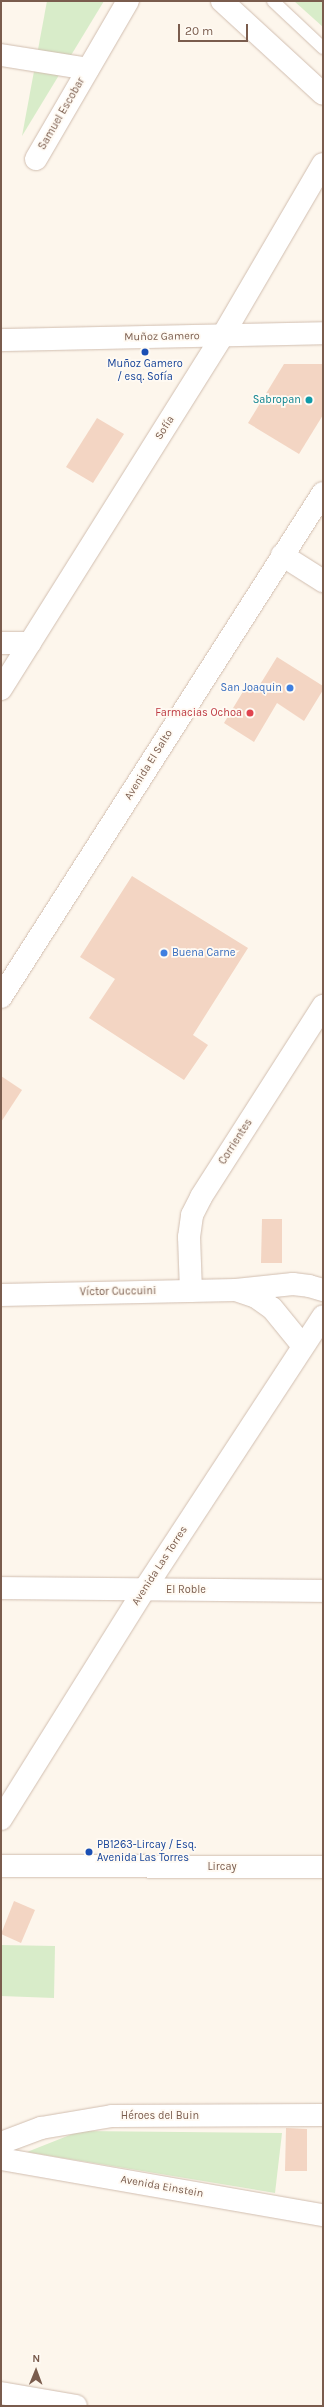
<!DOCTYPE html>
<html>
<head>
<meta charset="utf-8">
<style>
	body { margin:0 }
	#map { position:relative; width:324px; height:2407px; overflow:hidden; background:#fdf6ec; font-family:Karla,sans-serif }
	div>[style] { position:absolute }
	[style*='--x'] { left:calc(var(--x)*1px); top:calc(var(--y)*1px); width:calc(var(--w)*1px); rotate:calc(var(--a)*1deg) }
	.green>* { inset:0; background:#d8ecc9 }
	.building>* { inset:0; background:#f3d5c3 }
	.roads { filter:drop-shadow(0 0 1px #d1beb0) drop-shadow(0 0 1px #d1beb0) }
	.lane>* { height:12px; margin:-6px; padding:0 6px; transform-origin:6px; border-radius:6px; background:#fff }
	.street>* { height:22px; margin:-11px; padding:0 11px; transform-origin:11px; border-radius:11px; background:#fff }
	.secondary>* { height:22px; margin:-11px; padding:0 11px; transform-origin:11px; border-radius:11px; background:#fff }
	.dots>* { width:11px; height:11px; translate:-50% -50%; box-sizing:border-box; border:2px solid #fffaf3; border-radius:50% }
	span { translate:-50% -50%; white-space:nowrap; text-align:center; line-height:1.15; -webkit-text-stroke:3.5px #fffaf3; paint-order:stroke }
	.street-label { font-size:11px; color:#7a5c4d }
	.transit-label { font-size:11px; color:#164399 }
	.left { translate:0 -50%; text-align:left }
	.culture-label { font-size:11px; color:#0d838f }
	.right { translate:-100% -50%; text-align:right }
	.shop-label { font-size:11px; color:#366cbe }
	.health-label { font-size:11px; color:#be3a42 }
	.frame { position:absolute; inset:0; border:2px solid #7a5c4d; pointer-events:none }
	.north { position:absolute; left:16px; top:2351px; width:40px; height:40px; -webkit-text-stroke:3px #fffaf3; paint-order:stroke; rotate:1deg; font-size:11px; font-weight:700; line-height:16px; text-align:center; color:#7a5c4d }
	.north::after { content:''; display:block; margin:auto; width:14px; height:18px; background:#7a5c4d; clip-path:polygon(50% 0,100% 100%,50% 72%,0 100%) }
	.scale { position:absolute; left:178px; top:24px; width:70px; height:18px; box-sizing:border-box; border:2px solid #7a5c4d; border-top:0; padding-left:5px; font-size:12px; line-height:14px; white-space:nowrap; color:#7a5c4d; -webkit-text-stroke:3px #fffaf3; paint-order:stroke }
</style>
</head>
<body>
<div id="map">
	<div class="green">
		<div style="clip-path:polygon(47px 1px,104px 1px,22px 136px)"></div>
		<div style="clip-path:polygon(294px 1px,323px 1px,323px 27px)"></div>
		<div style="clip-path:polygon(1px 1945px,55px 1946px,54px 1998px,1px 1996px)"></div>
		<div style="clip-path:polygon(80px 2131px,282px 2133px,275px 2193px,27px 2152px)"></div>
	</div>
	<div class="building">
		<div style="clip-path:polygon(284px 364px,323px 364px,323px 415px,299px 454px,248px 423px)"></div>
		<div style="clip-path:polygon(97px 418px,124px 434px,93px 483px,66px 467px)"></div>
		<div style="clip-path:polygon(277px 657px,323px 686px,323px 690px,304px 721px,277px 703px,254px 742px,224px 723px,247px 685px,256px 691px)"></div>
		<div style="clip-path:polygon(132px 876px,248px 948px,193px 1035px,208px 1045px,184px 1080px,89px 1018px,115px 979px,80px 957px)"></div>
		<div style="clip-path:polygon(1px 1076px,22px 1090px,1px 1122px)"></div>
		<div style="clip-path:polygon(262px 1219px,282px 1219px,282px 1263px,261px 1263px)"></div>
		<div style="clip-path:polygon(14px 1901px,35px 1910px,21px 1943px,1px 1934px)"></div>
		<div style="clip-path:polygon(286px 2128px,307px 2129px,307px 2171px,285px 2171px)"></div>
	</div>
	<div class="roads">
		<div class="lane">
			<div style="--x:273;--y:1;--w:69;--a:43.2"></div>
		</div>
		<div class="street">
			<div style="--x:1;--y:55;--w:88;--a:9.1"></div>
			<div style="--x:36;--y:159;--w:183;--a:-59.8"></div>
			<div style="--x:282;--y:555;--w:49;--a:32.4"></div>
			<div style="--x:1;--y:643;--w:29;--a:0"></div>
			<div style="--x:1;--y:689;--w:418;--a:-57.9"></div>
			<div style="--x:223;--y:335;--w:198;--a:-59.7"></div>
			<div style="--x:236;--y:1290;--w:21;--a:19"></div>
			<div style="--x:256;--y:1297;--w:19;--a:35"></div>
			<div style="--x:272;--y:1308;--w:49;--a:50.8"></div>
			<div style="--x:191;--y:1291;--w:54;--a:-92.1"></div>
			<div style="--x:189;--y:1237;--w:22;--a:-82"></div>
			<div style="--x:192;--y:1215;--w:20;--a:-63"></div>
			<div style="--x:201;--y:1197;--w:227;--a:-57.4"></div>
			<div style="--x:1;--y:1295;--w:235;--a:-1.2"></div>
			<div style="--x:236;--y:1290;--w:57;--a:-6"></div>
			<div style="--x:293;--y:1284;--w:16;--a:7"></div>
			<div style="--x:309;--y:1286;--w:15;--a:16"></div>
			<div style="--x:1;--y:1588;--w:322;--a:0.5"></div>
			<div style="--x:1;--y:1866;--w:322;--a:0.2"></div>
			<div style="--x:1;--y:2143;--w:43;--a:-20.6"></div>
			<div style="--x:41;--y:2128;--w:72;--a:-9.6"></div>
			<div style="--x:112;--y:2116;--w:211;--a:-0.3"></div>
			<div style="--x:1;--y:2159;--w:327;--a:9.9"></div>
			<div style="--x:1;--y:2393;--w:76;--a:9.8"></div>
		</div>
		<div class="secondary">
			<div style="--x:222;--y:1;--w:137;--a:42.6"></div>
			<div style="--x:1;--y:340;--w:322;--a:-1.2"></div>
			<div style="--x:1;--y:997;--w:598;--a:-57.43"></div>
			<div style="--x:1;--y:1819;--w:270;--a:-58"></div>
			<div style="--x:144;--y:1590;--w:327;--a:-56.8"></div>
		</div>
	</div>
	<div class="dots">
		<div style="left:145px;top:352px;background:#1a4fb4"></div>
		<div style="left:309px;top:400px;background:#0f9aa8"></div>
		<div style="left:290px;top:688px;background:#3f7fe0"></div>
		<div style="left:250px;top:713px;background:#e0444e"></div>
		<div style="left:164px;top:953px;background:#3f7fe0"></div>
		<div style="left:89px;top:1852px;background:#1a4fb4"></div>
	</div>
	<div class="street-label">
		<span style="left:62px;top:114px;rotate:-60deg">Samuel Escobar</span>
		<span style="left:162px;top:337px;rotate:-1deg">Muñoz Gamero</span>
		<span style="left:165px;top:428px;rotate:-58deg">Sofía</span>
		<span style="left:149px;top:765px;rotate:-58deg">Avenida El Salto</span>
		<span style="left:236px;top:1142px;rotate:-57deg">Corrientes</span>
		<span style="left:118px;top:1292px;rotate:-1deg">Víctor Cuccuini</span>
		<span style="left:160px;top:1566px;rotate:-57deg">Avenida Las Torres</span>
		<span style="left:186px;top:1590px">El Roble</span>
		<span style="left:222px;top:1867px">Lircay</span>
		<span style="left:160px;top:2116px">Héroes del Buin</span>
		<span style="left:162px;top:2187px;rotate:10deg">Avenida Einstein</span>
	</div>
	<div class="transit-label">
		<span style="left:145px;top:371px">Muñoz Gamero<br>/ esq. Sofía</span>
		<span class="left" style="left:97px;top:1852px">PB1263-Lircay / Esq.<br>Avenida Las Torres</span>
	</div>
	<div class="culture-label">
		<span class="right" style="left:301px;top:400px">Sabropan</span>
	</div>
	<div class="shop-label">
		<span class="right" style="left:282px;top:688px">San Joaquin</span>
		<span class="left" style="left:172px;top:953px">Buena Carne</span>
	</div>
	<div class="health-label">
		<span class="right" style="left:242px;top:713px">Farmacias Ochoa</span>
	</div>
	<div class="frame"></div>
	<div class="north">N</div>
	<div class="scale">20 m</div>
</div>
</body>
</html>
